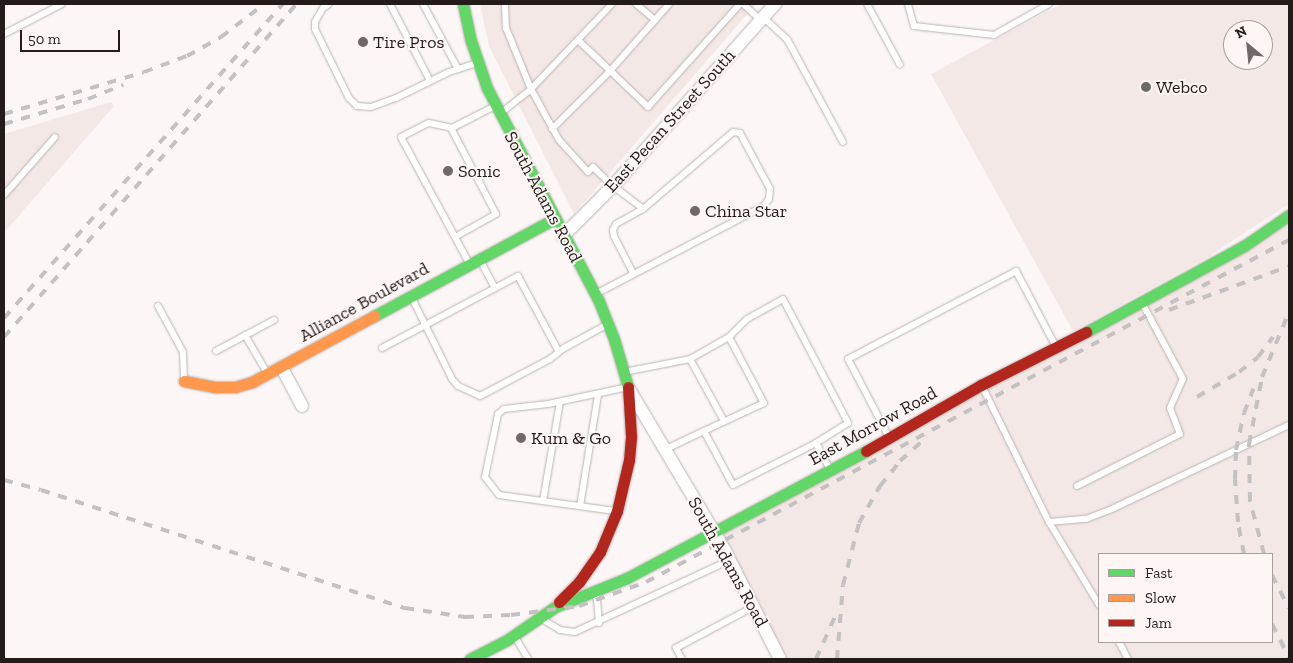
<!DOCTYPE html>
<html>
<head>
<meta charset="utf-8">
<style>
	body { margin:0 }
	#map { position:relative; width:1293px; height:663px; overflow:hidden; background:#fcf7f6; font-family:"Zilla Slab",serif }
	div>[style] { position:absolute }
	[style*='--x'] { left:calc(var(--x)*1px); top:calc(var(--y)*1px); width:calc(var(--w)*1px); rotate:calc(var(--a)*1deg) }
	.built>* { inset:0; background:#f4e8e6 }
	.roads { filter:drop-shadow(0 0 1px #b9b3b2) drop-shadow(0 0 1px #b9b3b2) }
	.lane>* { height:6px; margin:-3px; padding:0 3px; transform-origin:3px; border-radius:3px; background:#fffefe }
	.street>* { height:12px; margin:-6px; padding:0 6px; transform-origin:6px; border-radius:6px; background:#fffefe }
	.fast>* { height:11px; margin:-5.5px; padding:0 5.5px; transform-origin:5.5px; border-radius:5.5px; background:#63d668 }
	.slow>* { height:11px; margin:-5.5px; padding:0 5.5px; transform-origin:5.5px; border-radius:5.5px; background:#ff974d }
	.jam>* { height:11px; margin:-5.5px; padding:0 5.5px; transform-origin:5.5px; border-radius:5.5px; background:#b3261e }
	.rail>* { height:4px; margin-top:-2px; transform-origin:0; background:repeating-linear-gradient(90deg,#c3c1c1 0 9px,transparent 0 18px) }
	.dots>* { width:14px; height:14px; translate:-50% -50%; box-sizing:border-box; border:2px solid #fef6f4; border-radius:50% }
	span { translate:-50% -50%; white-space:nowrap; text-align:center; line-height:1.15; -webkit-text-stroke:4px #fef6f4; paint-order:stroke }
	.poi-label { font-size:18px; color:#231c1b }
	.left { translate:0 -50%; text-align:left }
	.street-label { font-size:18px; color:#231c1b }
	.frame { position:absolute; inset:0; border:5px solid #231c1b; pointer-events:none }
	.legend { position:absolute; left:1098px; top:553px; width:175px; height:90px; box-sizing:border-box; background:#fef6f4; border:1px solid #a69f9d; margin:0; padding:6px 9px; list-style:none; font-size:15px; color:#231c1b }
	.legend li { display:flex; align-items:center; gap:10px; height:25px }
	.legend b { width:25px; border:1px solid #a69f9d }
	.north { position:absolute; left:1223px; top:20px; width:50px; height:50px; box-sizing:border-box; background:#fef6f4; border:1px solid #a69f9d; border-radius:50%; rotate:332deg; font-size:14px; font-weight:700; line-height:20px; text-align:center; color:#231c1b }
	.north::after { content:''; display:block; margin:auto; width:18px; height:22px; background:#6f6968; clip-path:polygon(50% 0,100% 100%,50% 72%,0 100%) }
	.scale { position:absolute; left:20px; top:30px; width:100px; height:22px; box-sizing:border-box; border:2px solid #231c1b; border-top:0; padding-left:6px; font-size:15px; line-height:18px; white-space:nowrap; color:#231c1b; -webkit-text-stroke:4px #fef6f4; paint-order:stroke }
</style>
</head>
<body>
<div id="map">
	<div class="built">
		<div style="clip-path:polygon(480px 4px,756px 4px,574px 214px,489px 46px)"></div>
		<div style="clip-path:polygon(evenodd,1061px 4px,1289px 4px,1289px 204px,1208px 257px,1073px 331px,931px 74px,1061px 4px,1233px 30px,1263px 30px,1263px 60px,1233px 60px,1233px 30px)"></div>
		<div style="clip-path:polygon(111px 102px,114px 106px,4px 233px,4px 134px)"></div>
		<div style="clip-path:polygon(evenodd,1289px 223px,1289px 659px,786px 659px,720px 533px,1289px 223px,1099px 554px,1272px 554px,1272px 642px,1099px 642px,1099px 554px)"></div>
	</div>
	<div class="roads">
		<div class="lane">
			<div style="--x:329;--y:4;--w:7;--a:146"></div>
			<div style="--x:323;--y:8;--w:16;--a:120"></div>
			<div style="--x:315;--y:22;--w:7;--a:90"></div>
			<div style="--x:315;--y:29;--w:77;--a:63.8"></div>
			<div style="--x:349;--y:98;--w:11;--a:45"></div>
			<div style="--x:357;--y:106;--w:14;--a:4"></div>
			<div style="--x:371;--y:107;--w:27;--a:-20"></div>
			<div style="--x:396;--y:98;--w:59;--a:-26.1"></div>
			<div style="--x:449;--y:72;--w:29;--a:-18"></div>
			<div style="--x:390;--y:4;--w:87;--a:62.5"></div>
			<div style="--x:423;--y:4;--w:74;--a:61.7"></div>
			<div style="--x:505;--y:4;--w:24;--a:88"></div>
			<div style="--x:506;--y:28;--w:66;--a:67.7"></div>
			<div style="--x:531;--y:89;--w:58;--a:61.2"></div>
			<div style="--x:559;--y:140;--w:43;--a:47.8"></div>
			<div style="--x:588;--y:172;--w:7;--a:-45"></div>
			<div style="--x:593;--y:167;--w:28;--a:44"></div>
			<div style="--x:613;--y:186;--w:38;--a:37"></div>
			<div style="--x:643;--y:209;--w:118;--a:-40.5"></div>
			<div style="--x:733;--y:132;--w:7;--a:8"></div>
			<div style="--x:740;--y:133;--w:64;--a:61.8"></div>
			<div style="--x:770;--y:189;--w:10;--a:96"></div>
			<div style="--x:769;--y:199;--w:9;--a:126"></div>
			<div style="--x:764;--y:206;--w:190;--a:152.4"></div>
			<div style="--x:636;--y:4;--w:25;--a:40"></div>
			<div style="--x:743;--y:4;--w:24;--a:42"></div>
			<div style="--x:867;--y:4;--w:69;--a:61.6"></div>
			<div style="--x:908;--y:4;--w:23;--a:75"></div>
			<div style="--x:914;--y:26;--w:81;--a:6.4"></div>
			<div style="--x:994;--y:35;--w:63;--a:-29.4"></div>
			<div style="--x:763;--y:17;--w:33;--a:43"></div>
			<div style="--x:787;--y:39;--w:117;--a:61.5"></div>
			<div style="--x:4;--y:34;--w:65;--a:-27.3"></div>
			<div style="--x:578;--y:40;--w:97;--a:43.7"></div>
			<div style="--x:648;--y:107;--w:138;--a:-48.2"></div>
			<div style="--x:502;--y:112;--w:37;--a:-38"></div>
			<div style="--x:531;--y:89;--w:117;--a:-46.4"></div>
			<div style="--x:451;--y:128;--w:97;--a:62.4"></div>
			<div style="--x:496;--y:214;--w:47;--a:150.7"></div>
			<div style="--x:552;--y:129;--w:82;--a:-45"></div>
			<div style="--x:610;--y:71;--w:89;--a:-48.6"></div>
			<div style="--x:4;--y:195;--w:77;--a:-48.7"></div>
			<div style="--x:480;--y:260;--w:32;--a:62"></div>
			<div style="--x:469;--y:263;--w:143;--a:-118.4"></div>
			<div style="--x:401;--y:137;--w:31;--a:-27"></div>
			<div style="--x:429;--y:123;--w:24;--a:12"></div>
			<div style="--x:452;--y:128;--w:48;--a:-27.1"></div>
			<div style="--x:633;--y:273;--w:42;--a:-117.2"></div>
			<div style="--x:614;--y:236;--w:6;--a:-99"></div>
			<div style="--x:613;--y:230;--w:7;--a:-63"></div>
			<div style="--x:616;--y:224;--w:31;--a:-29"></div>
			<div style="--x:412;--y:298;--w:90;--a:63.7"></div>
			<div style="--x:452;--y:379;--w:9;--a:49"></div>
			<div style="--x:458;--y:386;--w:24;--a:24"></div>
			<div style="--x:480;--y:396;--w:79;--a:-27.9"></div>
			<div style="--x:550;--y:359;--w:18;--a:-38"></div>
			<div style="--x:564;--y:348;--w:50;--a:-28.6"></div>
			<div style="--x:158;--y:306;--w:52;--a:61.5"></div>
			<div style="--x:183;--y:352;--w:29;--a:88"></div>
			<div style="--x:245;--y:335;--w:44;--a:59.9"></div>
			<div style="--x:729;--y:337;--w:25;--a:-45"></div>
			<div style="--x:747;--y:319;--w:41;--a:-29.1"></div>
			<div style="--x:783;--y:299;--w:140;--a:62.3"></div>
			<div style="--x:848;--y:423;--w:38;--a:148"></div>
			<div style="--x:382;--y:348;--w:154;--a:-27.9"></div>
			<div style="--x:518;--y:276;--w:86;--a:61.7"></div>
			<div style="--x:216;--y:351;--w:66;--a:-28.1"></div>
			<div style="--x:690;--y:359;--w:71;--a:61.3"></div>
			<div style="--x:624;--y:372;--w:67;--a:-11.1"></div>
			<div style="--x:690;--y:359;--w:45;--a:-29.4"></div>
			<div style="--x:729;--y:337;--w:75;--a:62.1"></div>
			<div style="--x:764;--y:403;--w:66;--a:155"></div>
			<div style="--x:982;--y:386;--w:152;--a:63.8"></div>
			<div style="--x:1049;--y:522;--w:97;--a:58.9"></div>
			<div style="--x:889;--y:437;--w:88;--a:-117.7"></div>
			<div style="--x:848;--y:359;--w:190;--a:-27.6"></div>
			<div style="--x:1016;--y:271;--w:84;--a:62.2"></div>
			<div style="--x:666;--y:449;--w:42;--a:-25.3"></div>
			<div style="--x:704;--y:431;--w:61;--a:61.8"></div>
			<div style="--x:733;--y:485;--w:93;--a:-26.8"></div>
			<div style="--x:816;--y:443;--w:30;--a:62"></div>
			<div style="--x:1077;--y:486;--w:115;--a:-26.8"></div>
			<div style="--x:1180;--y:434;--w:28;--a:-111"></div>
			<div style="--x:1170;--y:408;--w:32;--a:-66"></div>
			<div style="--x:1183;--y:379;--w:86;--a:-118.3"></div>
			<div style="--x:543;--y:501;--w:100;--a:-80.3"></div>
			<div style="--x:580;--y:506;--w:112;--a:-80.8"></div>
			<div style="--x:615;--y:511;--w:117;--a:-172.1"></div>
			<div style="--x:499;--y:495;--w:23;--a:-128"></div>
			<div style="--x:485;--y:477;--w:64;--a:-78.3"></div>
			<div style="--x:498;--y:414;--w:8;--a:-40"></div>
			<div style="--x:504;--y:409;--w:44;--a:-6.5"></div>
			<div style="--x:548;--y:404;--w:82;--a:-12"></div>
			<div style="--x:1049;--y:522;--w:37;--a:-5"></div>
			<div style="--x:1086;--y:519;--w:30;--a:-21"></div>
			<div style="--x:1114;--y:508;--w:194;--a:-25.4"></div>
			<div style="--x:594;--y:592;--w:9;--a:69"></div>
			<div style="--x:597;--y:600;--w:23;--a:85"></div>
			<div style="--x:542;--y:619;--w:21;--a:31"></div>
			<div style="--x:560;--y:630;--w:15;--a:8"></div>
			<div style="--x:575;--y:632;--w:171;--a:-24.9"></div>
			<div style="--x:515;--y:637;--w:26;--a:59"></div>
			<div style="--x:1119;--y:642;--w:19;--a:62"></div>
			<div style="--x:682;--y:659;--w:13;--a:-119"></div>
			<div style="--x:676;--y:648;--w:87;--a:-28"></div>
		</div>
		<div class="street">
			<div style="--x:563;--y:236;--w:71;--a:-45"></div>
			<div style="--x:613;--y:186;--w:244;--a:-48.3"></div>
			<div style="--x:282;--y:368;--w:43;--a:62.2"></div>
			<div style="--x:629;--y:389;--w:188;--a:59.3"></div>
			<div style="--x:725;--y:551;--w:121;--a:63"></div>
		</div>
		<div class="fast">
			<div style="--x:463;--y:4;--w:38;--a:78"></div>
			<div style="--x:471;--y:41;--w:50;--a:71.2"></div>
			<div style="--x:487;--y:88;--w:238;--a:62.3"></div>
			<div style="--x:598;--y:299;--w:43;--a:68.2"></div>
			<div style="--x:614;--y:339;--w:50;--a:73.7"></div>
			<div style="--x:374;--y:316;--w:204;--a:-28.3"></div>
			<div style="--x:1086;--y:332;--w:180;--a:-28.6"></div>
			<div style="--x:1244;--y:246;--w:55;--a:-34.6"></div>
			<div style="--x:470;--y:659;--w:42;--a:-27.2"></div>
			<div style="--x:507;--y:640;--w:58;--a:-34.5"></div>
			<div style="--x:555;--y:607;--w:78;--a:-21.9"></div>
			<div style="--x:627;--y:578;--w:271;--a:-28"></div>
		</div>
		<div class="slow">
			<div style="--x:184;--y:381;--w:33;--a:11"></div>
			<div style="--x:216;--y:387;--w:19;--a:0"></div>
			<div style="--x:235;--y:387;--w:18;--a:-16"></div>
			<div style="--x:252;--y:382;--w:139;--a:-28.4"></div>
		</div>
		<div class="jam">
			<div style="--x:866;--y:451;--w:133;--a:-29.9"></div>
			<div style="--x:981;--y:385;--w:118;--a:-26.8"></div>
			<div style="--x:559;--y:602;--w:28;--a:-45"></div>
			<div style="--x:579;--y:582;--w:37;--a:-55"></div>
			<div style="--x:600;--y:552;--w:44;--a:-67.5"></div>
			<div style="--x:617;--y:511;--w:52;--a:-76.8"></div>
			<div style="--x:629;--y:460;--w:24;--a:-85"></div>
			<div style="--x:631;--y:436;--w:49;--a:-93.5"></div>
		</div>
	</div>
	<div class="rail">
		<div style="--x:4;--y:114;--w:146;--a:-16.7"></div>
		<div style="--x:144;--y:72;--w:46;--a:-20.4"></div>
		<div style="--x:187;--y:56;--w:39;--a:-29"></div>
		<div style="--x:221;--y:37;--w:48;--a:-37.3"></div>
		<div style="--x:4;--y:124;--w:88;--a:-16.6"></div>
		<div style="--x:88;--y:99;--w:38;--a:-22"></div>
		<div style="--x:1169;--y:310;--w:128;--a:-20.1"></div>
		<div style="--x:4;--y:318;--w:420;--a:-48.4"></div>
		<div style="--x:4;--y:337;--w:444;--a:-48.7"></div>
		<div style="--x:1197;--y:397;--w:49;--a:-30.8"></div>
		<div style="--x:1239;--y:372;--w:24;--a:-38"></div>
		<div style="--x:1258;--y:357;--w:25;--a:-53"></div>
		<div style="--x:4;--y:480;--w:38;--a:15"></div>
		<div style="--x:41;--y:490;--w:383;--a:18"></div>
		<div style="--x:405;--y:608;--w:61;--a:8.5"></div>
		<div style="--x:465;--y:617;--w:46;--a:-2.5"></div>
		<div style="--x:511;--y:615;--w:69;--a:-7.5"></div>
		<div style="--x:579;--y:606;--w:71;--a:-19.7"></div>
		<div style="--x:646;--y:582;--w:728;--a:-28.01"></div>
		<div style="--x:1244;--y:554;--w:33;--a:-101"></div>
		<div style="--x:1238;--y:522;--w:43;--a:-94"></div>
		<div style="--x:1235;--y:479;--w:29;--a:-88"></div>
		<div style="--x:1236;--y:450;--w:38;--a:-78"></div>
		<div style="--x:1244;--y:413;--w:26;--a:-69"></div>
		<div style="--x:1264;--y:554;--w:55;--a:-104.8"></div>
		<div style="--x:1250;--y:501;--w:57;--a:-91"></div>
		<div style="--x:1249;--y:444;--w:68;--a:-79"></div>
		<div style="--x:1262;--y:377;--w:70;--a:-67.4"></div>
		<div style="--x:1272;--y:575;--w:37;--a:63"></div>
		<div style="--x:1272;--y:624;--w:37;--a:63"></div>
		<div style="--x:816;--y:659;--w:51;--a:-65.9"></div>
		<div style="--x:837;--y:659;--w:74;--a:-85.4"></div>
		<div style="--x:843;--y:585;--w:64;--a:-75.5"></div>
		<div style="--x:859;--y:523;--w:43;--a:-60.4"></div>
		<div style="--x:880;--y:486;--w:32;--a:-51"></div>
		<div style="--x:900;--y:461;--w:36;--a:-42"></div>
	</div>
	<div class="dots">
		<div style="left:363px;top:42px;background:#6f6968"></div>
		<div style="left:1146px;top:87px;background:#6f6968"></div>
		<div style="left:448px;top:171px;background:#6f6968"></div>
		<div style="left:695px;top:211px;background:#6f6968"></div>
		<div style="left:521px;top:438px;background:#6f6968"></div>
	</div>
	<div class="poi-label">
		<span class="left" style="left:373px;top:42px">Tire Pros</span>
		<span class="left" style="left:1156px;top:87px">Webco</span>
		<span class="left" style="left:458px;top:171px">Sonic</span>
		<span class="left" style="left:705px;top:211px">China Star</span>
		<span class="left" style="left:531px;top:438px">Kum &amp; Go</span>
	</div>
	<div class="street-label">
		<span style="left:670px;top:121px;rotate:-48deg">East Pecan Street South</span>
		<span style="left:543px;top:197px;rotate:62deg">South Adams Road</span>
		<span style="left:364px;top:302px;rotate:-29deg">Alliance Boulevard</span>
		<span style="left:873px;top:426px;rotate:-29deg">East Morrow Road</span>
		<span style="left:728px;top:562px;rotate:61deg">South Adams Road</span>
	</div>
	<div class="frame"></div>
	<ul class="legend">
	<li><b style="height:6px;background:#63d668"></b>Fast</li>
	<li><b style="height:6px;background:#ff974d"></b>Slow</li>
	<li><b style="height:6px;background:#b3261e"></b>Jam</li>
	</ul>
	<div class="north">N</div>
	<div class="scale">50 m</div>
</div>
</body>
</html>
